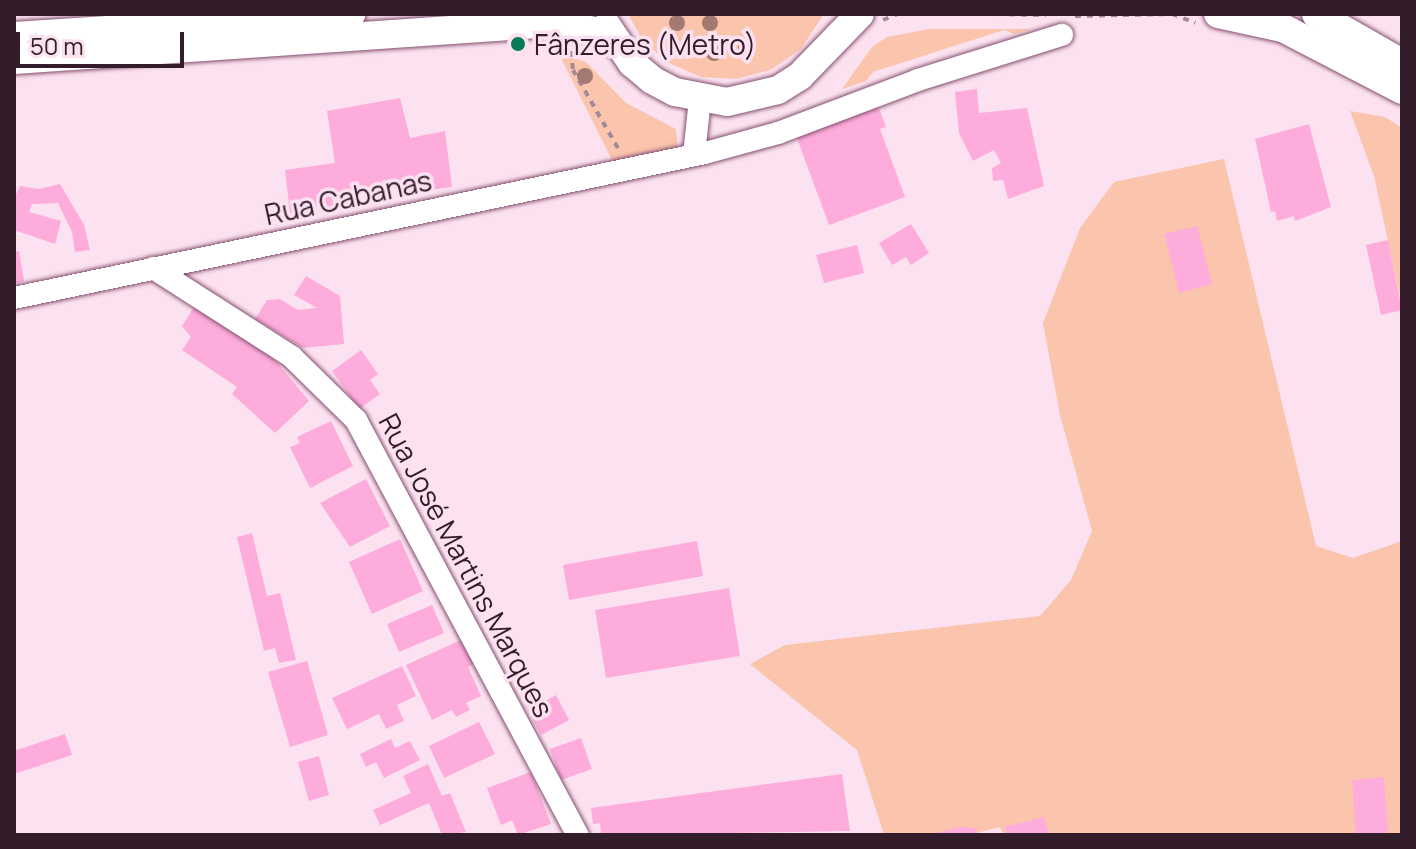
<!DOCTYPE html>
<html>
<head>
<meta charset="utf-8">
<style>
	body { margin:0 }
	#map { position:relative; width:1416px; height:849px; overflow:hidden; background:#fce2f0; font-family:Manrope,sans-serif }
	div>[style] { position:absolute }
	[style*='--x'] { left:calc(var(--x)*1px); top:calc(var(--y)*1px); width:calc(var(--w)*1px); rotate:calc(var(--a)*1deg) }
	.green>* { inset:0; background:#fbc4ad }
	.building>* { inset:0; background:#fdacdb }
	.path>* { height:4px; margin-top:-2px; transform-origin:0; background:repeating-linear-gradient(90deg,#a18997 0 6px,transparent 0 12px) }
	.roads { filter:drop-shadow(0 0 2px #84506f) drop-shadow(0 0 2px #84506f) }
	.minor>* { height:22px; margin:-11px; padding:0 11px; transform-origin:11px; border-radius:11px; background:#fff }
	.major>* { height:28px; margin:-14px; padding:0 14px; transform-origin:14px; border-radius:14px; background:#fff }
	.trees>* { width:16px; height:16px; margin:-8px; border-radius:50%; background:#a27a72 }
	.dots>* { width:22px; height:22px; translate:-50% -50%; box-sizing:border-box; border:4px solid #fce2f0; border-radius:50% }
	span { translate:-50% -50%; white-space:nowrap; text-align:center; line-height:1.15; -webkit-text-stroke:7px #fce2f0; paint-order:stroke }
	.poi-label { font-size:28px; color:#331d2a }
	.left { translate:0 -50%; text-align:left }
	.street-label { font-size:28px; color:#331d2a }
	.frame { position:absolute; inset:0; border:16px solid #331d2a; pointer-events:none }
	.scale { position:absolute; left:16px; top:32px; width:168px; height:36px; box-sizing:border-box; border:4px solid #331d2a; border-top:0; padding-left:10px; font-size:24px; line-height:28px; white-space:nowrap; color:#331d2a; -webkit-text-stroke:6px #fce2f0; paint-order:stroke }
</style>
</head>
<body>
<div id="map">
	<div class="green">
		<div style="clip-path:polygon(628px 14px,824px 14px,800px 50px,770px 70px,736px 79px,701px 77px,669px 63px,643px 41px)"></div>
		<div style="clip-path:polygon(929px 29px,1031px 29px,1014px 34px,1004px 30px,873px 72px,866px 81px,842px 89px,872px 47px,887px 37px)"></div>
		<div style="clip-path:polygon(559px 54px,586px 62px,626px 103px,676px 129px,678px 148px,615px 166px)"></div>
		<div style="clip-path:polygon(1350px 111px,1385px 117px,1402px 128px,1402px 306px,1374px 176px)"></div>
		<div style="clip-path:polygon(1224px 159px,1316px 546px,1353px 558px,1402px 541px,1402px 835px,1005px 835px,999px 827px,969px 835px,884px 835px,857px 750px,750px 664px,785px 645px,1040px 616px,1071px 580px,1092px 531px,1060px 415px,1043px 323px,1080px 228px,1114px 182px)"></div>
	</div>
	<div class="building">
		<div style="clip-path:polygon(977px 89px,979px 113px,1027px 108px,1044px 186px,1008px 199px,1003px 180px,993px 181px,992px 168px,1001px 163px,994px 150px,973px 161px,959px 133px,955px 92px)"></div>
		<div style="clip-path:polygon(400px 98px,410px 138px,445px 131px,452px 187px,415px 192px,411px 178px,345px 193px,348px 205px,290px 213px,285px 170px,335px 163px,327px 111px)"></div>
		<div style="clip-path:polygon(877px 103px,886px 127px,880px 129px,905px 197px,829px 225px,795px 133px)"></div>
		<div style="clip-path:polygon(1309px 124px,1331px 207px,1295px 221px,1294px 216px,1277px 221px,1275px 211px,1271px 212px,1255px 139px)"></div>
		<div style="clip-path:polygon(60px 184px,84px 225px,90px 250px,75px 252px,72px 232px,58px 203px,32px 204px,29px 212px,61px 221px,55px 244px,14px 230px,14px 198px,20px 186px,39px 189px)"></div>
		<div style="clip-path:polygon(911px 224px,929px 253px,911px 265px,906px 257px,892px 265px,879px 243px)"></div>
		<div style="clip-path:polygon(1197px 226px,1212px 284px,1179px 293px,1164px 234px)"></div>
		<div style="clip-path:polygon(1388px 240px,1402px 310px,1381px 315px,1366px 245px)"></div>
		<div style="clip-path:polygon(857px 245px,864px 273px,824px 283px,816px 255px)"></div>
		<div style="clip-path:polygon(19px 251px,24px 281px,14px 284px,14px 252px)"></div>
		<div style="clip-path:polygon(306px 276px,340px 296px,344px 344px,303px 348px,255px 319px,267px 300px,280px 299px,298px 310px,317px 308px,294px 295px)"></div>
		<div style="clip-path:polygon(196px 304px,269px 353px,309px 401px,275px 433px,232px 394px,237px 387px,182px 350px,191px 337px,182px 326px)"></div>
		<div style="clip-path:polygon(361px 350px,378px 374px,370px 380px,380px 394px,359px 409px,332px 371px)"></div>
		<div style="clip-path:polygon(331px 421px,353px 466px,310px 488px,290px 447px,300px 443px,297px 437px)"></div>
		<div style="clip-path:polygon(366px 479px,390px 526px,350px 547px,320px 503px)"></div>
		<div style="clip-path:polygon(252px 533px,267px 596px,280px 593px,296px 660px,279px 663px,275px 648px,264px 651px,237px 537px)"></div>
		<div style="clip-path:polygon(400px 539px,423px 591px,372px 614px,349px 562px)"></div>
		<div style="clip-path:polygon(697px 541px,703px 576px,569px 600px,563px 565px)"></div>
		<div style="clip-path:polygon(729px 588px,740px 656px,606px 678px,595px 610px)"></div>
		<div style="clip-path:polygon(432px 605px,444px 633px,399px 652px,387px 624px)"></div>
		<div style="clip-path:polygon(463px 639px,475px 663px,468px 667px,481px 696px,466px 703px,470px 710px,456px 717px,452px 710px,432px 720px,406px 665px)"></div>
		<div style="clip-path:polygon(307px 661px,328px 735px,290px 747px,268px 672px)"></div>
		<div style="clip-path:polygon(402px 666px,416px 696px,397px 705px,404px 721px,386px 729px,379px 714px,347px 729px,332px 698px)"></div>
		<div style="clip-path:polygon(556px 695px,569px 720px,541px 735px,528px 711px)"></div>
		<div style="clip-path:polygon(479px 722px,495px 754px,444px 778px,429px 746px)"></div>
		<div style="clip-path:polygon(65px 734px,72px 755px,14px 774px,14px 751px)"></div>
		<div style="clip-path:polygon(581px 738px,592px 769px,561px 780px,550px 749px)"></div>
		<div style="clip-path:polygon(391px 739px,395px 748px,410px 741px,420px 760px,384px 778px,376px 762px,366px 767px,360px 754px)"></div>
		<div style="clip-path:polygon(319px 756px,329px 795px,309px 801px,298px 762px)"></div>
		<div style="clip-path:polygon(428px 764px,442px 796px,450px 793px,466px 832px,442px 835px,429px 803px,380px 825px,373px 810px,411px 793px,403px 776px)"></div>
		<div style="clip-path:polygon(531px 772px,551px 824px,518px 835px,512px 820px,501px 825px,487px 788px)"></div>
		<div style="clip-path:polygon(842px 774px,850px 831px,601px 835px,600px 823px,593px 824px,591px 808px)"></div>
		<div style="clip-path:polygon(1384px 777px,1388px 835px,1356px 835px,1352px 780px)"></div>
		<div style="clip-path:polygon(1044px 817px,1049px 835px,1007px 835px,1005px 827px)"></div>
		<div style="clip-path:polygon(959px 827px,975px 828px,977px 835px,929px 835px)"></div>
	</div>
	<div class="path">
		<div style="--x:997;--y:14;--w:49;--a:1.2"></div>
		<div style="--x:1075;--y:16;--w:97;--a:-1.2"></div>
		<div style="--x:1172;--y:14;--w:25;--a:21"></div>
		<div style="--x:883;--y:20;--w:16;--a:-22"></div>
		<div style="--x:571;--y:51;--w:19;--a:84"></div>
		<div style="--x:573;--y:70;--w:92;--a:60.1"></div>
	</div>
	<div class="roads">
		<div class="minor">
			<div style="--x:694;--y:155;--w:56;--a:-83.9"></div>
			<div style="--x:153;--y:268;--w:165;--a:32.6"></div>
			<div style="--x:292;--y:357;--w:90;--a:44.5"></div>
			<div style="--x:356;--y:420;--w:471;--a:61.9"></div>
			<div style="--x:14;--y:298;--w:706;--a:-11.85"></div>
			<div style="--x:705;--y:153;--w:76;--a:-15.3"></div>
			<div style="--x:778;--y:133;--w:150;--a:-20.7"></div>
			<div style="--x:918;--y:80;--w:151;--a:-17.4"></div>
		</div>
		<div class="major">
			<div style="--x:1218;--y:14;--w:66;--a:12.2"></div>
			<div style="--x:1283;--y:28;--w:134;--a:27.5"></div>
			<div style="--x:1316;--y:14;--w:99;--a:29.7"></div>
			<div style="--x:607;--y:26;--w:45;--a:56"></div>
			<div style="--x:632;--y:63;--w:26;--a:40"></div>
			<div style="--x:652;--y:80;--w:26;--a:28"></div>
			<div style="--x:675;--y:92;--w:53;--a:10.9"></div>
			<div style="--x:727;--y:102;--w:52;--a:-13.2"></div>
			<div style="--x:778;--y:90;--w:26;--a:-32"></div>
			<div style="--x:800;--y:76;--w:86;--a:-45.9"></div>
			<div style="--x:14;--y:36;--w:338;--a:-3.7"></div>
			<div style="--x:14;--y:60;--w:539;--a:-3.93"></div>
			<div style="--x:552;--y:23;--w:44;--a:10.5"></div>
			<div style="--x:595;--y:31;--w:23;--a:29"></div>
		</div>
	</div>
	<div class="trees">
		<div style="left:677px;top:23px"></div>
		<div style="left:710px;top:23px"></div>
		<div style="left:746px;top:48px"></div>
		<div style="left:714px;top:53px"></div>
		<div style="left:585px;top:76px"></div>
	</div>
	<div class="dots">
		<div style="left:518px;top:44px;background:#067b57"></div>
	</div>
	<div class="poi-label">
		<span class="left" style="left:534px;top:44px">Fânzeres (Metro)</span>
	</div>
	<div class="street-label">
		<span style="left:348px;top:197px;rotate:-12deg">Rua Cabanas</span>
		<span style="left:467px;top:565px;rotate:62deg">Rua José Martins Marques</span>
	</div>
	<div class="frame"></div>
	<div class="scale">50 m</div>
</div>
</body>
</html>
